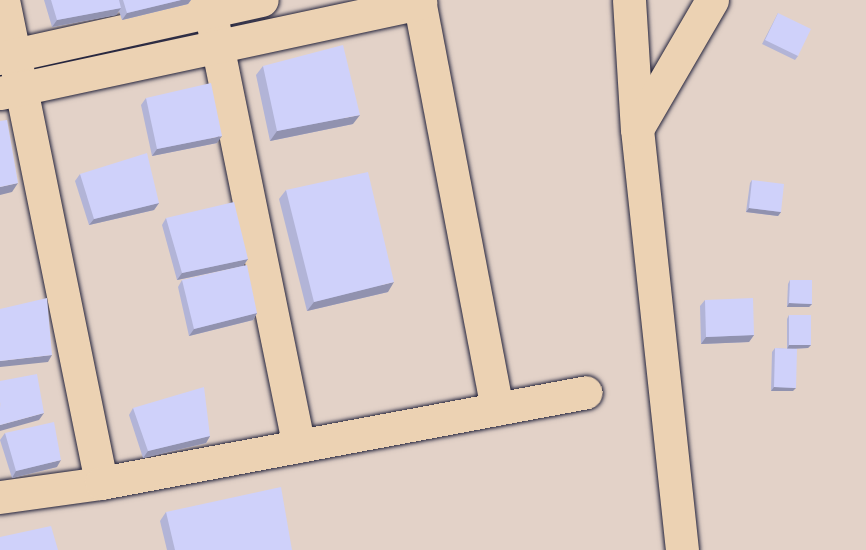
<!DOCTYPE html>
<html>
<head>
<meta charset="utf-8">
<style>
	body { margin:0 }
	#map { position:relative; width:866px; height:550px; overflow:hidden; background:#e3d2c8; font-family:Kalam,sans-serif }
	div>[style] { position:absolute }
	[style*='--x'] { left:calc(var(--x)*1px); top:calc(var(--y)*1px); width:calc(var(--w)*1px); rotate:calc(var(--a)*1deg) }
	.roads { filter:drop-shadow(0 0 2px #22223b) drop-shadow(0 0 2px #22223b) }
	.street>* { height:33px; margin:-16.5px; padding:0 16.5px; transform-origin:16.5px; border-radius:16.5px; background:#ecd2b3 }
	.wall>* { inset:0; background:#b2b4d7 }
	.shaded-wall>* { inset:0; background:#9192af }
	.building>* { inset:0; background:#cfd1fa }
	span { translate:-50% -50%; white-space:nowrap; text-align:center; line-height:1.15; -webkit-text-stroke:4.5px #ecd2b3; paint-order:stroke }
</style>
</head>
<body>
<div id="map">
	<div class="roads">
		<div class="street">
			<div style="--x:3;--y:0;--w:493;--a:78.5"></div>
			<div style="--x:208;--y:0;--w:455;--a:78.5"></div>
			<div style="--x:419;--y:0;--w:416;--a:79.2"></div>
			<div style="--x:629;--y:0;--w:129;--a:86.5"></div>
			<div style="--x:637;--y:129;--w:423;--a:83.9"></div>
			<div style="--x:0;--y:58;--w:268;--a:-12.5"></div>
			<div style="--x:0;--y:93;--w:430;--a:-12.1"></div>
			<div style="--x:637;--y:129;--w:149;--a:-59.8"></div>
			<div style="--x:0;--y:497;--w:102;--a:-7.9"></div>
			<div style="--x:101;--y:483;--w:493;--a:-10.6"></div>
		</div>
	</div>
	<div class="wall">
		<div style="clip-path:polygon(44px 0,191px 0,188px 4px,122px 20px,119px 11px,116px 15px,52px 27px)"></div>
		<div style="clip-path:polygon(778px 13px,798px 56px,795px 60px,762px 44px)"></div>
		<div style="clip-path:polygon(263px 66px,353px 124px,270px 141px,256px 75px)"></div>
		<div style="clip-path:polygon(146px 98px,217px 143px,152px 156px,141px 105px)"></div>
		<div style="clip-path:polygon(80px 174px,159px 203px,154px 210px,89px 225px,75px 181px)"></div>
		<div style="clip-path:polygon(752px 180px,781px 212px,778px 216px,746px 212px,750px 183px)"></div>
		<div style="clip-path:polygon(286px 190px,388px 292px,307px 311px,279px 199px)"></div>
		<div style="clip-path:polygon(166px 218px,248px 259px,243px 266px,177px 280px,162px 225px)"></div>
		<div style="clip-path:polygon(182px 280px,257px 313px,253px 320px,189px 336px,178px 287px)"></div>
		<div style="clip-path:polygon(790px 280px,812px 304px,809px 307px,787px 307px,788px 284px)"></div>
		<div style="clip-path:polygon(705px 300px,754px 335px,749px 342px,701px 344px,700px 306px)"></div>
		<div style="clip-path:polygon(789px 315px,811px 345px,808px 348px,788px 349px,793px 391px,771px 391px,772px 352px,775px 348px,787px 349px,787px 319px)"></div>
		<div style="clip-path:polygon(133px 408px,210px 436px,206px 443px,143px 458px,129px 415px)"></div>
		<div style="clip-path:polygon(5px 433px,57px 467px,12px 478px,0 440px)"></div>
		<div style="clip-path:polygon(166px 512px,292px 550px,167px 550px,160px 521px)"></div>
	</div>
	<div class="shaded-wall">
		<div style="clip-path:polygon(181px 0,191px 0,188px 4px,122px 20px,127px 13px)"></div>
		<div style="clip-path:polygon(121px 8px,116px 15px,52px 27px,57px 20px)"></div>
		<div style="clip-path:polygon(360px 115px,353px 124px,270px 141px,277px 131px)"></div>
		<div style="clip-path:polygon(222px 136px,217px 143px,152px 156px,157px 149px)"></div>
		<div style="clip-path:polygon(18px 183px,12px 192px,0 195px,0 187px)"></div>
		<div style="clip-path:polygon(159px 203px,154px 210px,89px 225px,94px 219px)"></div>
		<div style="clip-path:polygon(749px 208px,781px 212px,778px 216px,746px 212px)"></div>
		<div style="clip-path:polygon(248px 259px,243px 266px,177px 280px,182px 273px)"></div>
		<div style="clip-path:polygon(394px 282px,388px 292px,307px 311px,314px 302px)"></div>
		<div style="clip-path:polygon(789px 303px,812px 304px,809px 307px,787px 307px)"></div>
		<div style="clip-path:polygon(257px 313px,253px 320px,189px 336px,194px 329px)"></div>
		<div style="clip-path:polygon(754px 335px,749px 342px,701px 344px,706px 337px)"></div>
		<div style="clip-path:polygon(789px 345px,811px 345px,808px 348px,787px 349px)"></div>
		<div style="clip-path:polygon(52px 355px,48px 362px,0 367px,0 361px)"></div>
		<div style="clip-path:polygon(774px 387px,796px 388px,793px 391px,771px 391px)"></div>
		<div style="clip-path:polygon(44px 413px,39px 420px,0 431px,0 425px)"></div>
		<div style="clip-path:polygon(210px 436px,206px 443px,143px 458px,148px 451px)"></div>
		<div style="clip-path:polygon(61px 460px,57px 467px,12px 478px,16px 471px)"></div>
	</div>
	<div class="building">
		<div style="clip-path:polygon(51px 0,119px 0,121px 8px,57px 20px)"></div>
		<div style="clip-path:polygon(123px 0,181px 0,127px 13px)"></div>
		<div style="clip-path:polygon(778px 13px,811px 29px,798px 56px,765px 40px)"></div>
		<div style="clip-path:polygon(343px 45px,360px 115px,277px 131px,263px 66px)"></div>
		<div style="clip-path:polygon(211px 83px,222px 136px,157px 149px,146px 98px)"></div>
		<div style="clip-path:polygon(7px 120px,18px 183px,0 187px,0 121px)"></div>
		<div style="clip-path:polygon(147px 153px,159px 203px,94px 219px,80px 174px)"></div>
		<div style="clip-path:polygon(368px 172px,394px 282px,314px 302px,286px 190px)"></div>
		<div style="clip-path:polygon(752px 180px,784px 184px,781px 212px,749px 208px)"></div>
		<div style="clip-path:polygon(234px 202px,248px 259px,182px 273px,166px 218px)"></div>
		<div style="clip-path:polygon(247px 265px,257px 313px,194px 329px,182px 280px)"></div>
		<div style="clip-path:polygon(790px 280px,812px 280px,812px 304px,789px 303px)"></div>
		<div style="clip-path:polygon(47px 298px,52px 355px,0 361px,0 309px)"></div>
		<div style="clip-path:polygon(753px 298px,754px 335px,706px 337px,705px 300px)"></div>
		<div style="clip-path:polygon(789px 315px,811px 315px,811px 345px,789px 345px)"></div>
		<div style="clip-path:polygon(775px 348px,797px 349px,796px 388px,774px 387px)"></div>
		<div style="clip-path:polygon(37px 374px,44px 413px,0 425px,0 404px,1px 408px,0 402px,0 381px)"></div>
		<div style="clip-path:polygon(204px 387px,210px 436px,148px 451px,133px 408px)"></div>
		<div style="clip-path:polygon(54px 422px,61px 460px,16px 471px,5px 433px)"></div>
		<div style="clip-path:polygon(281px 487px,292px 550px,175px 550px,166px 512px)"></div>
		<div style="clip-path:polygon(51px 526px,58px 550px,0 550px,0 537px)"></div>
	</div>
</div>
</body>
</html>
